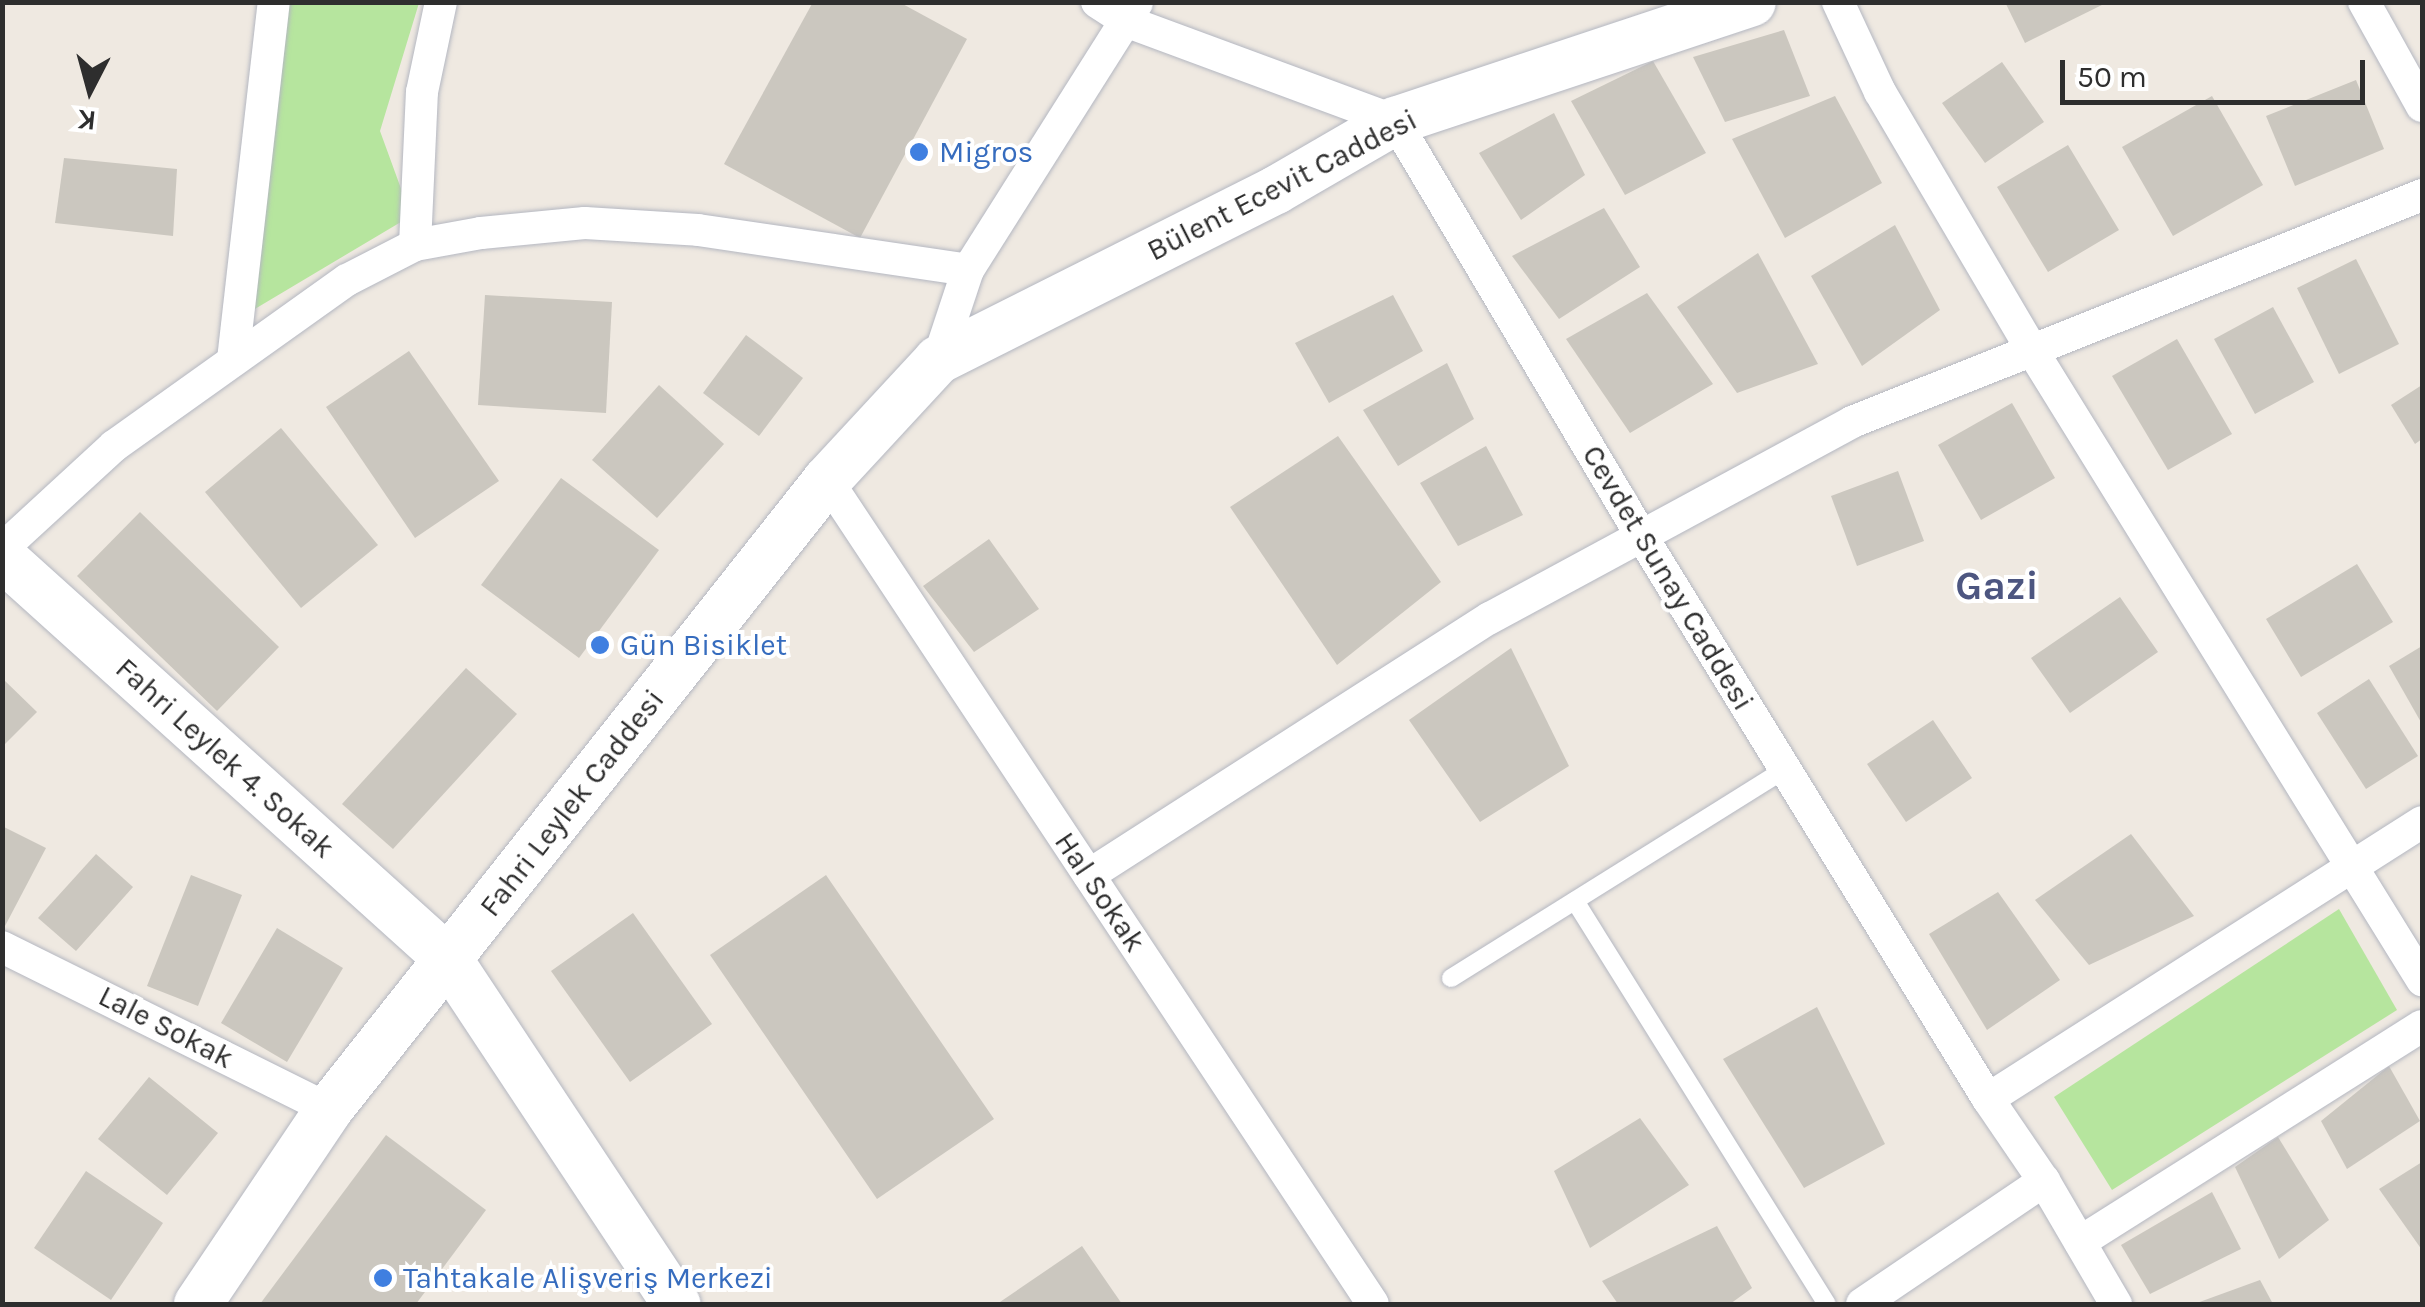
<!DOCTYPE html>
<html>
<head>
<meta charset="utf-8">
<style>
	body { margin:0 }
	#map { position:relative; width:2425px; height:1307px; overflow:hidden; background:#efe9e1; font-family:Karla,sans-serif }
	div>[style] { position:absolute }
	[style*='--x'] { left:calc(var(--x)*1px); top:calc(var(--y)*1px); width:calc(var(--w)*1px); rotate:calc(var(--a)*1deg) }
	.green>* { inset:0; background:#b6e59e }
	.building>* { inset:0; background:#cbc7bf }
	.roads { filter:drop-shadow(0 0 2px #b4b7c1) drop-shadow(0 0 2px #b4b7c1) }
	.lane>* { height:18px; margin:-9px; padding:0 9px; transform-origin:9px; border-radius:9px; background:#fff }
	.street>* { height:32px; margin:-16px; padding:0 16px; transform-origin:16px; border-radius:16px; background:#fff }
	.secondary>* { height:48px; margin:-24px; padding:0 24px; transform-origin:24px; border-radius:24px; background:#fff }
	.dots>* { width:28px; height:28px; translate:-50% -50%; box-sizing:border-box; border:5px solid #fff; border-radius:50% }
	span { translate:-50% -50%; white-space:nowrap; text-align:center; line-height:1.15; -webkit-text-stroke:8px #fff; paint-order:stroke }
	.shop-label { font-size:30px; color:#366cbe }
	.left { translate:0 -50%; text-align:left }
	.street-label { font-size:30px; color:#2e2e2e }
	.district-label { font-size:40px; color:#4d5680; font-weight:700 }
	.frame { position:absolute; inset:0; border:5px solid #2e2e2e; pointer-events:none }
	.north { position:absolute; left:40px; top:40px; width:100px; height:100px; -webkit-text-stroke:8px #fff; paint-order:stroke; rotate:186deg; font-size:28px; font-weight:700; line-height:40px; text-align:center; color:#2e2e2e }
	.north::after { content:''; display:block; margin:auto; width:35px; height:45px; background:#2e2e2e; clip-path:polygon(50% 0,100% 100%,50% 72%,0 100%) }
	.scale { position:absolute; left:2060px; top:60px; width:305px; height:45px; box-sizing:border-box; border:5px solid #2e2e2e; border-top:0; padding-left:12px; font-size:30px; line-height:35px; white-space:nowrap; color:#2e2e2e; -webkit-text-stroke:8px #fff; paint-order:stroke }
</style>
</head>
<body>
<div id="map">
	<div class="green">
		<div style="clip-path:polygon(284px 3px,419px 3px,380px 131px,411px 216px,253px 310px)"></div>
		<div style="clip-path:polygon(2339px 909px,2397px 1010px,2112px 1190px,2054px 1097px)"></div>
	</div>
	<div class="building">
		<div style="clip-path:polygon(813px 2px,899px 2px,967px 39px,860px 238px,724px 164px)"></div>
		<div style="clip-path:polygon(2005px 2px,2108px 2px,2025px 43px)"></div>
		<div style="clip-path:polygon(1784px 30px,1810px 96px,1725px 122px,1693px 57px)"></div>
		<div style="clip-path:polygon(1653px 61px,1706px 153px,1625px 195px,1571px 101px)"></div>
		<div style="clip-path:polygon(2002px 62px,2044px 122px,1985px 163px,1942px 103px)"></div>
		<div style="clip-path:polygon(2356px 80px,2384px 149px,2295px 186px,2266px 116px)"></div>
		<div style="clip-path:polygon(1835px 96px,1882px 183px,1785px 238px,1732px 139px)"></div>
		<div style="clip-path:polygon(2212px 96px,2263px 185px,2173px 236px,2122px 147px)"></div>
		<div style="clip-path:polygon(1554px 113px,1585px 175px,1521px 220px,1479px 153px)"></div>
		<div style="clip-path:polygon(2068px 145px,2119px 230px,2048px 272px,1997px 187px)"></div>
		<div style="clip-path:polygon(64px 158px,177px 169px,173px 236px,55px 223px)"></div>
		<div style="clip-path:polygon(1604px 208px,1640px 267px,1559px 319px,1512px 256px)"></div>
		<div style="clip-path:polygon(1895px 225px,1940px 310px,1862px 366px,1811px 276px)"></div>
		<div style="clip-path:polygon(1758px 253px,1818px 364px,1737px 393px,1677px 307px)"></div>
		<div style="clip-path:polygon(2356px 259px,2399px 344px,2339px 374px,2297px 288px)"></div>
		<div style="clip-path:polygon(1647px 293px,1713px 384px,1630px 433px,1566px 339px)"></div>
		<div style="clip-path:polygon(485px 295px,612px 302px,606px 413px,478px 405px)"></div>
		<div style="clip-path:polygon(1393px 295px,1423px 351px,1329px 403px,1295px 343px)"></div>
		<div style="clip-path:polygon(2273px 307px,2314px 382px,2255px 414px,2214px 339px)"></div>
		<div style="clip-path:polygon(746px 335px,803px 378px,759px 436px,703px 393px)"></div>
		<div style="clip-path:polygon(2177px 339px,2232px 434px,2168px 470px,2112px 376px)"></div>
		<div style="clip-path:polygon(409px 351px,499px 481px,415px 538px,326px 407px)"></div>
		<div style="clip-path:polygon(1447px 363px,1474px 419px,1398px 466px,1363px 410px)"></div>
		<div style="clip-path:polygon(659px 385px,724px 444px,657px 518px,592px 460px)"></div>
		<div style="clip-path:polygon(2422px 385px,2422px 439px,2415px 444px,2391px 405px)"></div>
		<div style="clip-path:polygon(2012px 403px,2055px 478px,1981px 520px,1938px 445px)"></div>
		<div style="clip-path:polygon(281px 428px,378px 545px,301px 608px,205px 492px)"></div>
		<div style="clip-path:polygon(1338px 436px,1441px 582px,1337px 665px,1230px 507px)"></div>
		<div style="clip-path:polygon(1486px 446px,1523px 515px,1458px 546px,1420px 483px)"></div>
		<div style="clip-path:polygon(1898px 471px,1924px 541px,1857px 566px,1831px 496px)"></div>
		<div style="clip-path:polygon(561px 478px,659px 550px,579px 658px,481px 585px)"></div>
		<div style="clip-path:polygon(140px 512px,279px 647px,217px 711px,77px 576px)"></div>
		<div style="clip-path:polygon(989px 539px,1039px 609px,974px 652px,923px 586px)"></div>
		<div style="clip-path:polygon(2357px 564px,2393px 622px,2301px 677px,2266px 619px)"></div>
		<div style="clip-path:polygon(2120px 597px,2158px 652px,2070px 713px,2031px 658px)"></div>
		<div style="clip-path:polygon(2422px 646px,2422px 724px,2389px 666px)"></div>
		<div style="clip-path:polygon(1511px 648px,1569px 766px,1480px 822px,1409px 720px)"></div>
		<div style="clip-path:polygon(466px 668px,517px 714px,393px 849px,342px 804px)"></div>
		<div style="clip-path:polygon(2px 678px,37px 712px,2px 747px)"></div>
		<div style="clip-path:polygon(2369px 679px,2418px 756px,2366px 789px,2317px 713px)"></div>
		<div style="clip-path:polygon(1933px 720px,1972px 778px,1906px 822px,1867px 764px)"></div>
		<div style="clip-path:polygon(2px 826px,46px 848px,5px 926px,2px 925px)"></div>
		<div style="clip-path:polygon(2131px 834px,2194px 916px,2089px 965px,2035px 900px)"></div>
		<div style="clip-path:polygon(96px 854px,133px 887px,76px 951px,38px 918px)"></div>
		<div style="clip-path:polygon(191px 875px,242px 895px,198px 1006px,147px 986px)"></div>
		<div style="clip-path:polygon(826px 875px,994px 1119px,877px 1199px,710px 955px)"></div>
		<div style="clip-path:polygon(1998px 892px,2060px 980px,1987px 1030px,1929px 934px)"></div>
		<div style="clip-path:polygon(633px 913px,712px 1024px,630px 1082px,551px 971px)"></div>
		<div style="clip-path:polygon(277px 928px,343px 968px,287px 1062px,221px 1023px)"></div>
		<div style="clip-path:polygon(1817px 1007px,1885px 1144px,1804px 1188px,1723px 1059px)"></div>
		<div style="clip-path:polygon(2389px 1066px,2420px 1121px,2347px 1169px,2321px 1121px)"></div>
		<div style="clip-path:polygon(149px 1077px,218px 1133px,167px 1195px,98px 1139px)"></div>
		<div style="clip-path:polygon(1640px 1118px,1689px 1185px,1590px 1248px,1554px 1171px)"></div>
		<div style="clip-path:polygon(386px 1135px,486px 1210px,416px 1304px,260px 1304px)"></div>
		<div style="clip-path:polygon(2278px 1137px,2329px 1220px,2279px 1259px,2235px 1167px)"></div>
		<div style="clip-path:polygon(2422px 1162px,2422px 1250px,2379px 1189px)"></div>
		<div style="clip-path:polygon(86px 1171px,163px 1223px,111px 1300px,34px 1248px)"></div>
		<div style="clip-path:polygon(2212px 1192px,2241px 1249px,2150px 1294px,2121px 1245px)"></div>
		<div style="clip-path:polygon(1717px 1226px,1752px 1288px,1730px 1304px,1618px 1304px,1602px 1281px)"></div>
		<div style="clip-path:polygon(1082px 1246px,1122px 1304px,997px 1304px)"></div>
		<div style="clip-path:polygon(2260px 1280px,2273px 1304px,2194px 1304px)"></div>
	</div>
	<div class="roads">
		<div class="lane">
			<div style="--x:1575;--y:901;--w:475;--a:58"></div>
			<div style="--x:1451;--y:978;--w:394;--a:-32"></div>
		</div>
		<div class="street">
			<div style="--x:1097;--y:2;--w:37;--a:33"></div>
			<div style="--x:1128;--y:22;--w:285;--a:20.3"></div>
			<div style="--x:1395;--y:121;--w:482;--a:59.3"></div>
			<div style="--x:1641;--y:535;--w:662;--a:58.4"></div>
			<div style="--x:1988;--y:1099;--w:99;--a:55.7"></div>
			<div style="--x:2044;--y:1181;--w:143;--a:59.7"></div>
			<div style="--x:1838;--y:2;--w:99;--a:65"></div>
			<div style="--x:1880;--y:92;--w:296;--a:59.5"></div>
			<div style="--x:2030;--y:347;--w:745;--a:58.23"></div>
			<div style="--x:2364;--y:2;--w:119;--a:60.9"></div>
			<div style="--x:415;--y:245;--w:153;--a:-87.4"></div>
			<div style="--x:422;--y:92;--w:92;--a:-78.1"></div>
			<div style="--x:233;--y:360;--w:360;--a:-83.5"></div>
			<div style="--x:938;--y:360;--w:95;--a:-71.6"></div>
			<div style="--x:968;--y:270;--w:316;--a:-57.7"></div>
			<div style="--x:827;--y:480;--w:988;--a:56.47"></div>
			<div style="--x:2;--y:549;--w:152;--a:-42.6"></div>
			<div style="--x:114;--y:446;--w:286;--a:-35.5"></div>
			<div style="--x:347;--y:280;--w:76;--a:-27.2"></div>
			<div style="--x:415;--y:245;--w:67;--a:-10.3"></div>
			<div style="--x:481;--y:233;--w:104;--a:-5.5"></div>
			<div style="--x:585;--y:223;--w:113;--a:3.5"></div>
			<div style="--x:698;--y:230;--w:273;--a:8.4"></div>
			<div style="--x:1089;--y:875;--w:476;--a:-32.7"></div>
			<div style="--x:1490;--y:618;--w:412;--a:-28.4"></div>
			<div style="--x:1852;--y:422;--w:614;--a:-21.71"></div>
			<div style="--x:2;--y:947;--w:365;--a:26.4"></div>
			<div style="--x:1988;--y:1099;--w:515;--a:-32.55"></div>
			<div style="--x:2080;--y:1242;--w:404;--a:-32.3"></div>
			<div style="--x:1862;--y:1304;--w:220;--a:-34.1"></div>
		</div>
		<div class="secondary">
			<div style="--x:2;--y:557;--w:600;--a:42.03"></div>
			<div style="--x:448;--y:959;--w:414;--a:56.5"></div>
			<div style="--x:198;--y:1304;--w:235;--a:-56.1"></div>
			<div style="--x:329;--y:1109;--w:802;--a:-51.63"></div>
			<div style="--x:827;--y:480;--w:163;--a:-47.2"></div>
			<div style="--x:938;--y:360;--w:378;--a:-26.7"></div>
			<div style="--x:1276;--y:190;--w:138;--a:-30.1"></div>
			<div style="--x:1395;--y:121;--w:376;--a:-18.4"></div>
		</div>
	</div>
	<div class="dots">
		<div style="left:919px;top:152px;background:#3f7fe0"></div>
		<div style="left:600px;top:645px;background:#3f7fe0"></div>
		<div style="left:383px;top:1278px;background:#3f7fe0"></div>
	</div>
	<div class="shop-label">
		<span class="left" style="left:939px;top:152px">Migros</span>
		<span class="left" style="left:620px;top:645px">Gün Bisiklet</span>
		<span class="left" style="left:403px;top:1278px">Tahtakale Alişveriş Merkezi</span>
	</div>
	<div class="street-label">
		<span style="left:1282px;top:185px;rotate:-27deg">Bülent Ecevit Caddesi</span>
		<span style="left:1668px;top:578px;rotate:59deg">Cevdet Sunay Caddesi</span>
		<span style="left:225px;top:758px;rotate:42deg">Fahri Leylek 4. Sokak</span>
		<span style="left:572px;top:803px;rotate:-52deg">Fahri Leylek Caddesi</span>
		<span style="left:1100px;top:892px;rotate:56deg">Hal Sokak</span>
		<span style="left:166px;top:1027px;rotate:27deg">Lale Sokak</span>
	</div>
	<div class="district-label">
		<span style="left:1997px;top:586px">Gazi</span>
	</div>
	<div class="frame"></div>
	<div class="north">K</div>
	<div class="scale">50 m</div>
</div>
</body>
</html>
